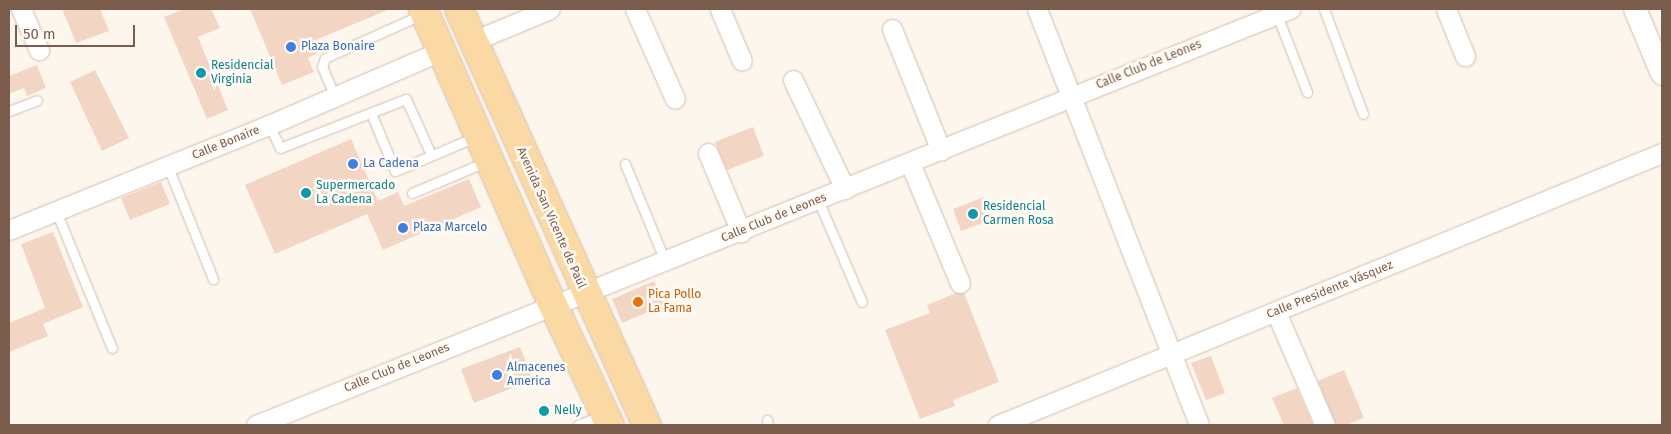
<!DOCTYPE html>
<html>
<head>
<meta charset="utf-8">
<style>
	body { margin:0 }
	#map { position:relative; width:1671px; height:434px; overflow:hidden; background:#fdf6ec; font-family:"Fira Sans",sans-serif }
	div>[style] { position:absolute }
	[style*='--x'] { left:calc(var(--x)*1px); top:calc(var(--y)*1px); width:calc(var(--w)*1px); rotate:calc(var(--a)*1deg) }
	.building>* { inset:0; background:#f3d5c3 }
	.roads { filter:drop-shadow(0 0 1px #d1beb0) drop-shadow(0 0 1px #d1beb0) }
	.service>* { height:9px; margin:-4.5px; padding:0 4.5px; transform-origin:4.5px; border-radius:4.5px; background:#fff }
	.minor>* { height:19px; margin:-9.5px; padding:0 9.5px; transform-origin:9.5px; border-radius:9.5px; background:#fff }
	.tertiary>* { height:22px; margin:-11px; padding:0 11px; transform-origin:11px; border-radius:11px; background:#fff }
	.primary>* { height:28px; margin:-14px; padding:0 14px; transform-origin:14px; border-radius:14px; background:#fbd9a5 }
	.dots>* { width:14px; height:14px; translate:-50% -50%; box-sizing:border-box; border:2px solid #fffaf3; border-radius:50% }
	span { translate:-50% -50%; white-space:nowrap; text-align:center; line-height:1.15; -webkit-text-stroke:5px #fffaf3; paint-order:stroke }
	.shop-label { font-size:12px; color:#366cbe }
	.left { translate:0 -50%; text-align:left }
	.street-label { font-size:12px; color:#7a5c4d }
	.culture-label { font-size:12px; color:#0d838f }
	.food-label { font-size:12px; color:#c56008 }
	.frame { position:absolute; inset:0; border:10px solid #7a5c4d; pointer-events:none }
	.scale { position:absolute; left:15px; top:25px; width:120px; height:22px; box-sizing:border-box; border:2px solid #7a5c4d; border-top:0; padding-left:6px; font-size:15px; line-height:18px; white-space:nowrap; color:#7a5c4d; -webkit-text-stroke:4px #fffaf3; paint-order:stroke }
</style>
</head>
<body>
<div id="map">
	<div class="building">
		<div style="clip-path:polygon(62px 9px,100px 9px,109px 31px,76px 43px)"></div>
		<div style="clip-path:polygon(184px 9px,211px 9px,220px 28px,198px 37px,228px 110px,207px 119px,164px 17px)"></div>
		<div style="clip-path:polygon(250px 9px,390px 9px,313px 41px,318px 53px,308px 58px,314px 72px,282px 85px)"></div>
		<div style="clip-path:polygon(37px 65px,46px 88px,27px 96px,24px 88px,9px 94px,9px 76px)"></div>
		<div style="clip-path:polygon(95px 70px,129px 138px,102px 151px,70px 82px)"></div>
		<div style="clip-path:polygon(753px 127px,764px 156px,727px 170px,715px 142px)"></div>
		<div style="clip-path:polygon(351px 139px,378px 201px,398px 192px,404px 206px,469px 179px,481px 207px,383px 250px,367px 214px,275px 254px,245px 185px)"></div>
		<div style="clip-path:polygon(161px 182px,170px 204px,130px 220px,121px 198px)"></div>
		<div style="clip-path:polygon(984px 197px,993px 219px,961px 231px,953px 209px)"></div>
		<div style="clip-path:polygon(53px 232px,83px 307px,43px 324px,48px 336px,9px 352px,9px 323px,45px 308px,21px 244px)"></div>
		<div style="clip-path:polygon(654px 281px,665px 305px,622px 323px,612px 299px)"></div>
		<div style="clip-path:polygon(956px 293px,964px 293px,999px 382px,953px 400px,955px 406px,920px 419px,885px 330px,930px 313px,927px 305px)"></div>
		<div style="clip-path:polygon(520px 347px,533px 380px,474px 403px,461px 369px)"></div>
		<div style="clip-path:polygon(1211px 356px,1225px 393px,1206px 400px,1191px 363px)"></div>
		<div style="clip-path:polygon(1344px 370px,1364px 418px,1346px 425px,1336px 425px,1318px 381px)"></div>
		<div style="clip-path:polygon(1297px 388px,1313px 425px,1284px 425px,1272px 398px)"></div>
	</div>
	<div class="roads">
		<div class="service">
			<div style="--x:1324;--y:9;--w:112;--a:69.6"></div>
			<div style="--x:1277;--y:15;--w:83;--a:68.7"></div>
			<div style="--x:335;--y:97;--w:33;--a:-113"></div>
			<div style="--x:322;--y:67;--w:9;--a:-72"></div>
			<div style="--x:325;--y:58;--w:107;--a:-24.2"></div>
			<div style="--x:9;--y:111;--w:30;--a:-21"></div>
			<div style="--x:371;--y:113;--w:63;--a:67.5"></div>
			<div style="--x:395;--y:171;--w:87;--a:-23"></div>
			<div style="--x:269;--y:125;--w:25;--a:64"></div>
			<div style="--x:280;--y:148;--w:135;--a:-21.3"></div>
			<div style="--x:406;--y:99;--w:61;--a:65.9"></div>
			<div style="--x:625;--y:164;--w:105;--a:67.6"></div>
			<div style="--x:168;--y:167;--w:121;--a:68.1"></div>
			<div style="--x:412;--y:193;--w:82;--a:-22.8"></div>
			<div style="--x:818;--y:200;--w:111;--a:66.7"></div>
			<div style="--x:56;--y:211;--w:148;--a:67.8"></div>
			<div style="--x:767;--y:420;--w:5;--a:79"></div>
			<div style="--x:578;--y:425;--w:27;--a:-22"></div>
		</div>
		<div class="minor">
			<div style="--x:21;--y:9;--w:45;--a:66.3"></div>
			<div style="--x:635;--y:9;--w:98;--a:66"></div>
			<div style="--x:720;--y:9;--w:56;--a:67.1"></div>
			<div style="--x:1037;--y:9;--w:446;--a:68.7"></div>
			<div style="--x:1446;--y:9;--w:51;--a:68"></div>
			<div style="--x:892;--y:29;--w:131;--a:68"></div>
			<div style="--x:473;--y:41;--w:83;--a:-22.6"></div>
			<div style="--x:793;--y:80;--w:121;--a:64.5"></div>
			<div style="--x:708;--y:153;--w:86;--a:67.3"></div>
			<div style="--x:910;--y:163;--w:130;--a:67.4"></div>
			<div style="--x:9;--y:230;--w:280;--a:-22"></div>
			<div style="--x:269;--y:125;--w:187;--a:-23.3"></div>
			<div style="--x:1276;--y:312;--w:123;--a:66.6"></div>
			<div style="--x:256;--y:425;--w:1115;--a:-21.92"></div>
			<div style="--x:998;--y:425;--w:718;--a:-22.28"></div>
		</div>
		<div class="tertiary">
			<div style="--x:1635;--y:9;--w:70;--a:67.4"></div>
		</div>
		<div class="primary">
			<div style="--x:423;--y:9;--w:323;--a:66.3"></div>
			<div style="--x:553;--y:305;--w:133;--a:64.6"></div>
			<div style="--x:459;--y:9;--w:457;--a:65.7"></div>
		</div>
	</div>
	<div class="dots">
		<div style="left:291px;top:47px;background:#3f7fe0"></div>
		<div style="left:201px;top:73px;background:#0f9aa8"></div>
		<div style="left:353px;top:164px;background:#3f7fe0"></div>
		<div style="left:306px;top:193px;background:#0f9aa8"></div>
		<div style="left:973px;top:214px;background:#0f9aa8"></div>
		<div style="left:403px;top:228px;background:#3f7fe0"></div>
		<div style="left:638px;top:302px;background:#e8710a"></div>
		<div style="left:497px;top:375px;background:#3f7fe0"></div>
		<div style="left:544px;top:411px;background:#0f9aa8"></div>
	</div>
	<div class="shop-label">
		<span class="left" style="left:301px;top:47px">Plaza Bonaire</span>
		<span class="left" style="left:363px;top:164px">La Cadena</span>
		<span class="left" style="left:413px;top:228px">Plaza Marcelo</span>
		<span class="left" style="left:507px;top:375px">Almacenes<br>America</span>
	</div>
	<div class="street-label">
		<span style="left:1149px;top:65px;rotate:-22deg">Calle Club de Leones</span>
		<span style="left:226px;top:143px;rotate:-22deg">Calle Bonaire</span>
		<span style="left:551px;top:218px;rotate:66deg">Avenida San Vicente de Paúl</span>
		<span style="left:774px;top:218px;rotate:-22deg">Calle Club de Leones</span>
		<span style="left:1330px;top:290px;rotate:-22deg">Calle Presidente Vásquez</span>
		<span style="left:397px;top:368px;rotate:-22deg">Calle Club de Leones</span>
	</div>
	<div class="culture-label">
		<span class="left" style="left:211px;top:73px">Residencial<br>Virginia</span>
		<span class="left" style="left:316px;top:193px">Supermercado<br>La Cadena</span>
		<span class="left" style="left:983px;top:214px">Residencial<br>Carmen Rosa</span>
		<span class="left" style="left:554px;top:411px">Nelly</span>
	</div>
	<div class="food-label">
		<span class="left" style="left:648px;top:302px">Pica Pollo<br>La Fama</span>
	</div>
	<div class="frame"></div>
	<div class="scale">50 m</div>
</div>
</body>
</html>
